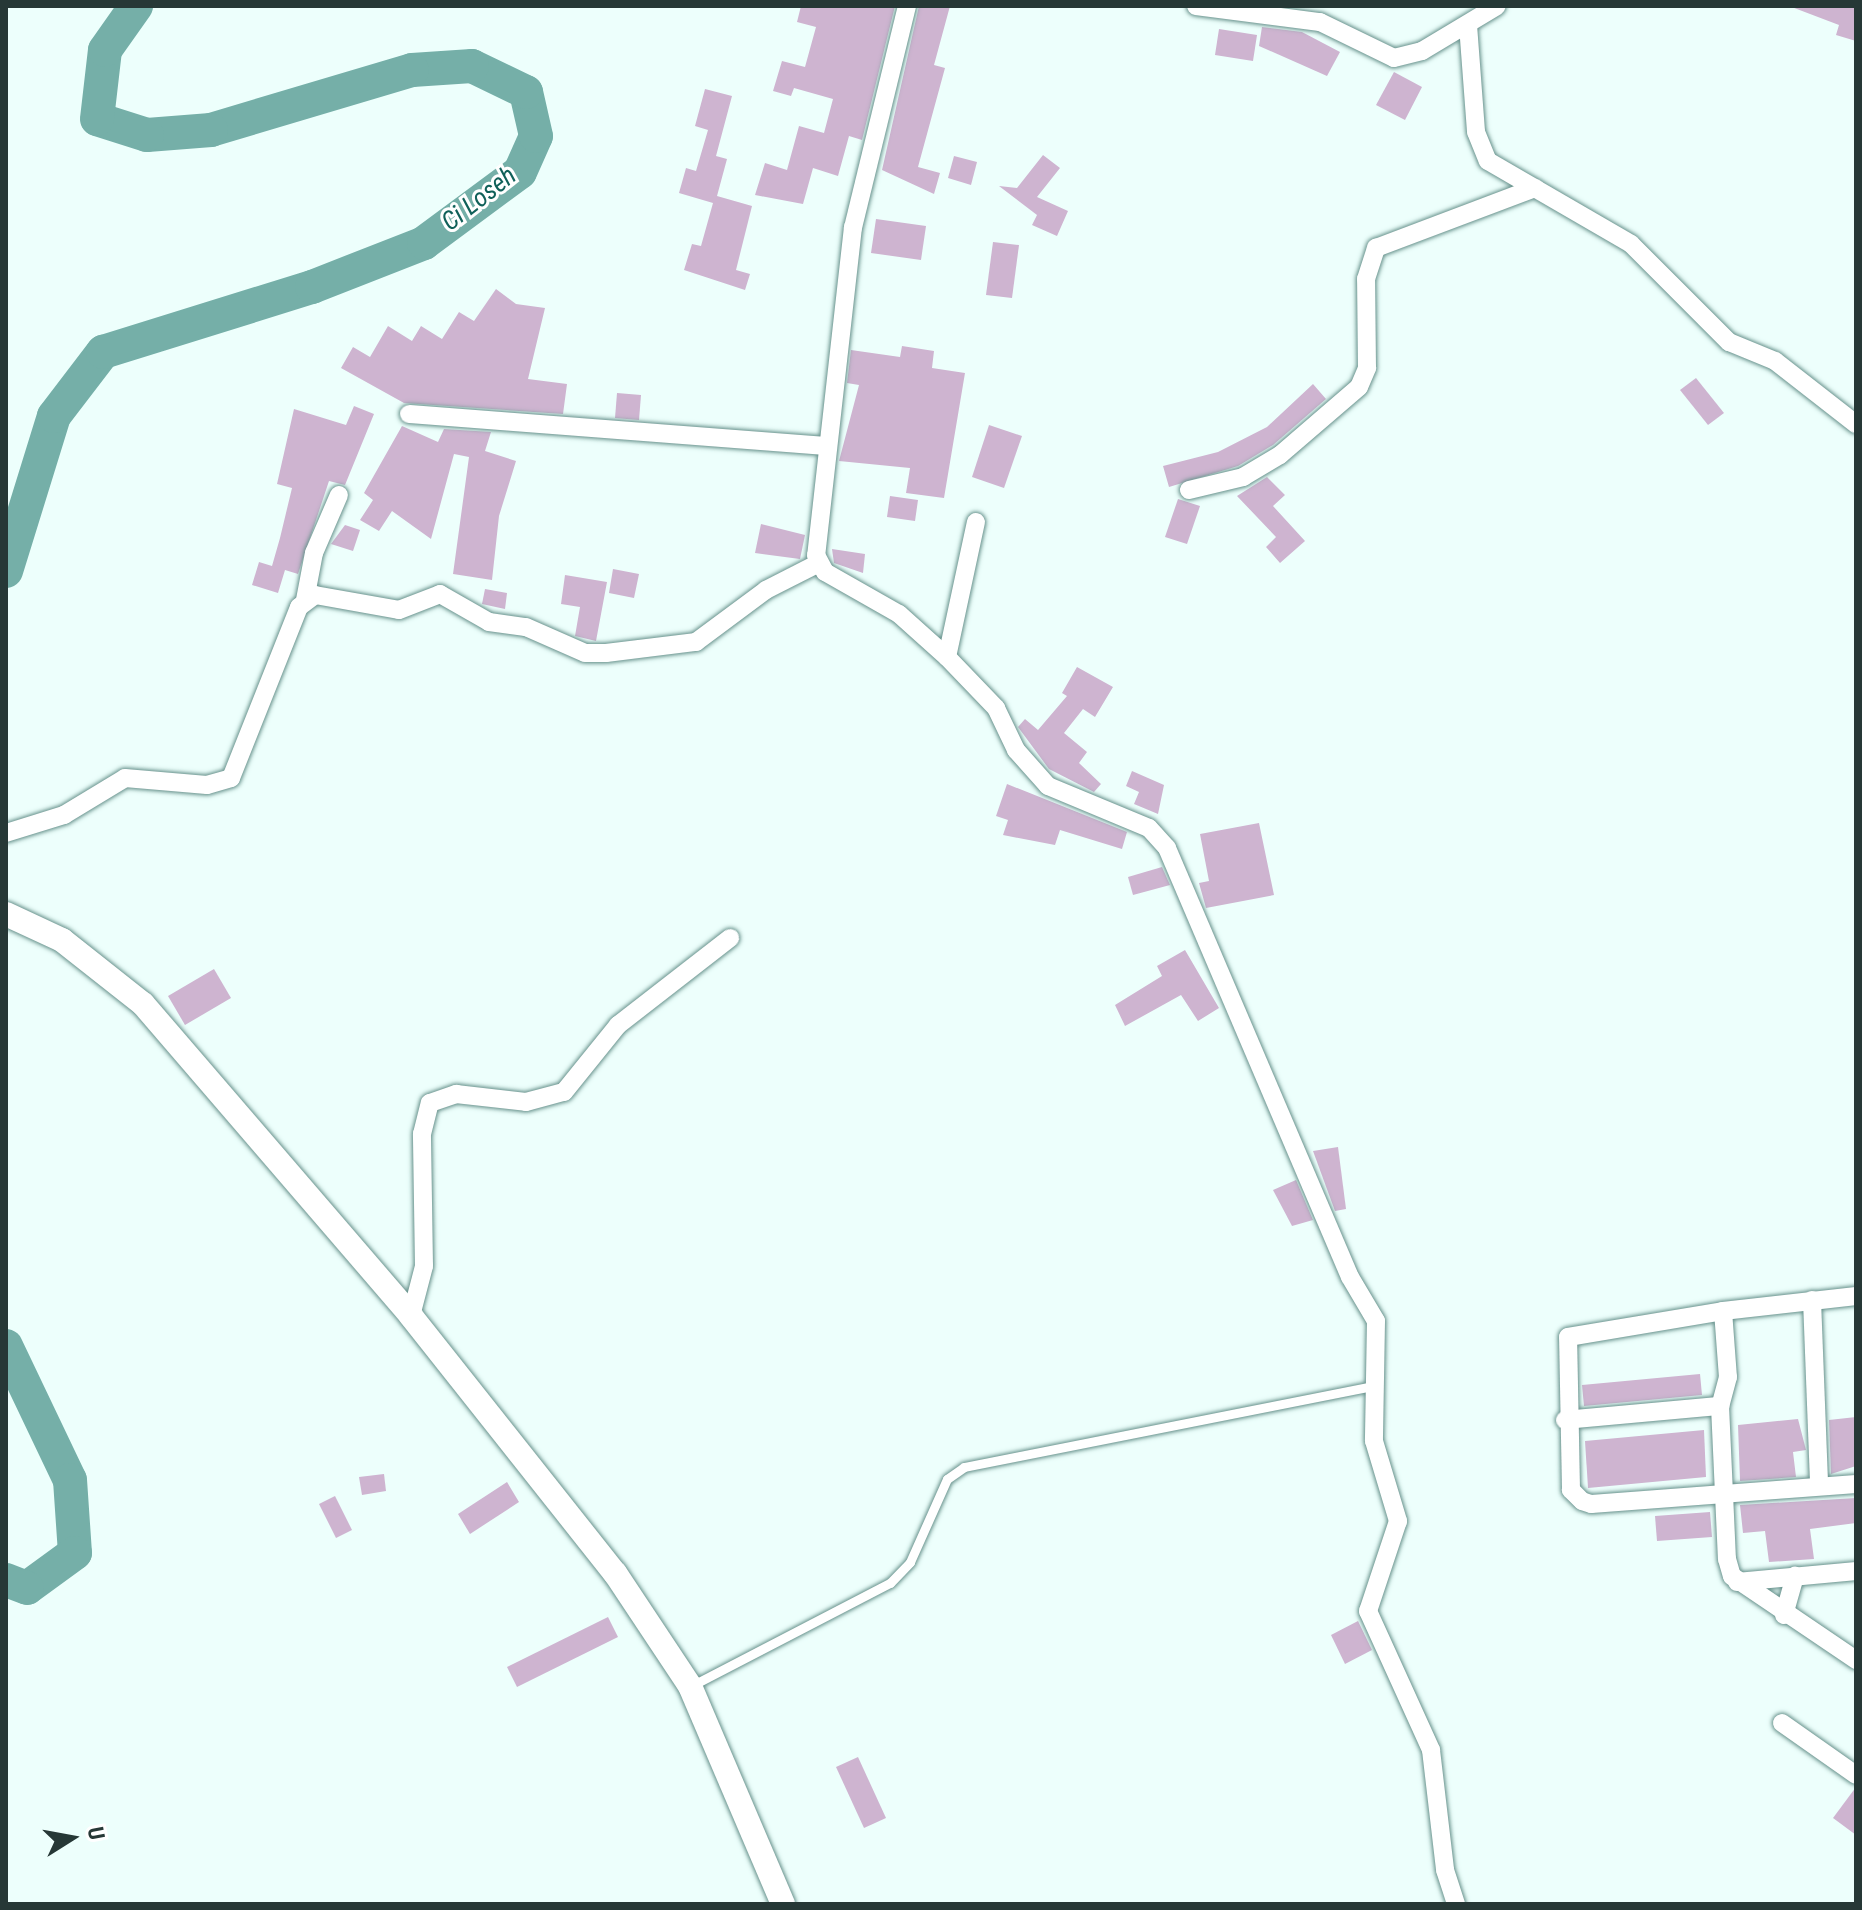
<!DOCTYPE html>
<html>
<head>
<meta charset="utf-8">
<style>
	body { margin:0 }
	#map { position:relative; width:1862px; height:1910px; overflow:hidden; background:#edfffc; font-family:"Roboto Condensed",sans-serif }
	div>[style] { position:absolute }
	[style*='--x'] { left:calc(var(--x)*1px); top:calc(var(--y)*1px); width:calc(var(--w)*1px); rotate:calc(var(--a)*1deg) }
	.river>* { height:34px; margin:-17px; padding:0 17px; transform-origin:17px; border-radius:17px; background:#75afa8 }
	.building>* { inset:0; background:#ceb4d0 }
	.roads { filter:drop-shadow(0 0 2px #67928c) drop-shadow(0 0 2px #67928c) }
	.lane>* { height:9px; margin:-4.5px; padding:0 4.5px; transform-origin:4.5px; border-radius:4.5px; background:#fff }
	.street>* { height:18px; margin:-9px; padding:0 9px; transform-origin:9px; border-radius:9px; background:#fff }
	.secondary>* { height:24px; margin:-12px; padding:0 12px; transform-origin:12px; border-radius:12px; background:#fff }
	span { translate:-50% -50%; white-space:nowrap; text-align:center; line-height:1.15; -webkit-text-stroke:6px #fff; paint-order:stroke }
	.water-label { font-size:26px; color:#106059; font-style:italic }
	.frame { position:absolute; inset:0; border:8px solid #263836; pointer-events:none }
	.north { position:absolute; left:32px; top:1798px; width:80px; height:80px; -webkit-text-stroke:6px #fff; paint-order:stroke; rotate:79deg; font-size:22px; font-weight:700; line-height:32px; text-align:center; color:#263836 }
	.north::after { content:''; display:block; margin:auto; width:28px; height:36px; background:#263836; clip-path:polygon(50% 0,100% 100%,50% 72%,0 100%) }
</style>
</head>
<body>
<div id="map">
	<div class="river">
		<div style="--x:6;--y:571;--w:162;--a:-72.8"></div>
		<div style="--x:54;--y:416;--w:81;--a:-52.6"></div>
		<div style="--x:103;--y:352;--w:219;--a:-17.3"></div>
		<div style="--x:312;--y:287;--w:120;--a:-21.4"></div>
		<div style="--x:424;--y:243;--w:119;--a:-36.5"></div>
		<div style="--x:520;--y:172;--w:39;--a:-66"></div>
		<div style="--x:536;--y:136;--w:45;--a:-102.8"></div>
		<div style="--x:526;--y:92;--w:60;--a:-154.3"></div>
		<div style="--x:472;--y:66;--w:60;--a:176.2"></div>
		<div style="--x:412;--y:70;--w:210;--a:163.4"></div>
		<div style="--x:211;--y:130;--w:64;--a:175.5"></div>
		<div style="--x:147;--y:135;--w:52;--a:-162.3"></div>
		<div style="--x:97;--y:119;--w:69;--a:-83.4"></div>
		<div style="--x:105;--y:50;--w:54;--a:-54.8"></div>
		<div style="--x:6;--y:1346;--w:148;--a:64.5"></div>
		<div style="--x:70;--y:1480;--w:73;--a:86.1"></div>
		<div style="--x:75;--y:1553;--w:59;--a:143.9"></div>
		<div style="--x:27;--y:1588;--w:22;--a:-159"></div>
	</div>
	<div class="building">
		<div style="clip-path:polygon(801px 6px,895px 6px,862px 140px,849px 136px,838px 176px,813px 168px,803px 204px,755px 195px,765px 163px,787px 170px,799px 126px,824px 133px,833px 99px,794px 88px,791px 96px,773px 91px,782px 61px,805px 67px,816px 27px,797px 22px)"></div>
		<div style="clip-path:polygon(919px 6px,950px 6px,934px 65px,945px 68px,918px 167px,940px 173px,934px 194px,882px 170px)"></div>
		<div style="clip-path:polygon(1789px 6px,1856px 6px,1856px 41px,1836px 35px,1839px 25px)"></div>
		<div style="clip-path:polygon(1262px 27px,1302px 32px,1340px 52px,1327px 76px,1259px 46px)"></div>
		<div style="clip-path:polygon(1219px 29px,1257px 35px,1253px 61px,1215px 55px)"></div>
		<div style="clip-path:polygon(1394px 72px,1422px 87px,1405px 120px,1376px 105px)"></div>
		<div style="clip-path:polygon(705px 89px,732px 96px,716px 156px,727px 159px,717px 196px,752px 206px,736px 270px,750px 274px,745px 290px,684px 270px,692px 244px,701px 246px,713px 203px,679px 193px,686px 168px,696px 171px,708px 130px,695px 126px)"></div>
		<div style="clip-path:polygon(1043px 155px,1060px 168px,1037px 197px,1068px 211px,1057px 236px,1032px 225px,1037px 215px,999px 186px,1017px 188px)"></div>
		<div style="clip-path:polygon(954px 156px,977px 162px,971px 185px,948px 178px)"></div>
		<div style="clip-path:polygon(876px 219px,926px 226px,921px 260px,871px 253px)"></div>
		<div style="clip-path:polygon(993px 242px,1019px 245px,1012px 298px,986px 295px)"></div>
		<div style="clip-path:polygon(496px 289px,516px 304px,545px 308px,528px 379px,567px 384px,563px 414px,404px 403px,341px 368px,353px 347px,370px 357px,388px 326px,412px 341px,421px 326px,442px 339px,459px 312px,474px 321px)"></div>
		<div style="clip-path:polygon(902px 346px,934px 351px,932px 368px,965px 373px,944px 498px,906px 493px,910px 468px,839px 461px,859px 385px,847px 383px,851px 350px,900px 357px)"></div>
		<div style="clip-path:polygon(1696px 378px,1724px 413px,1708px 425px,1680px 390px)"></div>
		<div style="clip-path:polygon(1313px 384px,1326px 399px,1273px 445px,1238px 466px,1169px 487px,1163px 466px,1218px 452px,1267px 427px)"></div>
		<div style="clip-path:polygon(617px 393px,641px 395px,639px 420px,615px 418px)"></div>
		<div style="clip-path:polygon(354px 406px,374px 414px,345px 485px,329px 481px,298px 574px,285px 570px,278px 593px,252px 585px,259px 562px,272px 566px,280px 538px,292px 488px,277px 484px,294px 409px,346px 425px)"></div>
		<div style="clip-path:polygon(989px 425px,1022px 436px,1004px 488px,972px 477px)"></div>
		<div style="clip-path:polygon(402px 426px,438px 442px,444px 429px,491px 432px,485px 451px,516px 461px,499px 516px,492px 580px,453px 574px,469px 457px,454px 454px,431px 539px,392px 511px,379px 531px,360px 520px,373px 500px,364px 493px)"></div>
		<div style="clip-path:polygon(1267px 477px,1285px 495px,1273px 506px,1305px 541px,1280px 563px,1266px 547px,1276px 537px,1237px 496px)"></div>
		<div style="clip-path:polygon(890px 496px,918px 500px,915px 521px,887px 517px)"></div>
		<div style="clip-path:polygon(1178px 499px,1200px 506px,1187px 544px,1165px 537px)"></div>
		<div style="clip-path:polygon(761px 524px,805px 535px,800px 559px,755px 553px)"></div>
		<div style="clip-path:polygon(345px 525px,360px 530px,353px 551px,331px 544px)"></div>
		<div style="clip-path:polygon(832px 549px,865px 554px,863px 573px,834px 563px)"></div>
		<div style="clip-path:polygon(613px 569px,639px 574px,634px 598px,609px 593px)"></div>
		<div style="clip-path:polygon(565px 575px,607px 582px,596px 641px,575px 636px,580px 607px,561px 604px)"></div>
		<div style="clip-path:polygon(485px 589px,507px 593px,505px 609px,482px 604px)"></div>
		<div style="clip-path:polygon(1077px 667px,1113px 687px,1095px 717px,1083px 709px,1064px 733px,1087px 752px,1079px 763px,1101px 784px,1094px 792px,1049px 769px,1018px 727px,1025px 719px,1038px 730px,1067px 696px,1062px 693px)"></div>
		<div style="clip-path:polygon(1132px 771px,1164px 785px,1158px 814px,1134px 804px,1139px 792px,1126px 786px)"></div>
		<div style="clip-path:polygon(1007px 784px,1127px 832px,1122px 849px,1060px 830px,1055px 845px,1003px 835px,1008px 820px,996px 816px)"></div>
		<div style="clip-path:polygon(1259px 823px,1274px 895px,1206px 908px,1199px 883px,1209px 881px,1200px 834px)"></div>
		<div style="clip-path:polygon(1162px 867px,1170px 885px,1133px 895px,1128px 877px)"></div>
		<div style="clip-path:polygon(1185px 950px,1219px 1008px,1198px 1021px,1181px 995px,1125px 1026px,1115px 1005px,1162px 976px,1157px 966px)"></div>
		<div style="clip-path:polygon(214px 969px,231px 998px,185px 1025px,168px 996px)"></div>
		<div style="clip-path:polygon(1338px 1147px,1346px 1209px,1335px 1211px,1313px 1151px)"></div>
		<div style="clip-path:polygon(1296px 1180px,1313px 1220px,1292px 1226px,1273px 1190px)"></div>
		<div style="clip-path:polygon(1700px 1374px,1702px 1395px,1584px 1406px,1582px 1385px)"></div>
		<div style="clip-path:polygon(1856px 1417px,1856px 1466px,1831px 1474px,1829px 1420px)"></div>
		<div style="clip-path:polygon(1798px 1419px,1806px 1450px,1793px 1452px,1796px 1477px,1740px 1481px,1738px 1425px)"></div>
		<div style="clip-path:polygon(1704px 1430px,1706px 1477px,1588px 1488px,1585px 1441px)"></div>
		<div style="clip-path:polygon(384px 1474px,386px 1491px,362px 1495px,359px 1477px)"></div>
		<div style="clip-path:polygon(507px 1482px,519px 1502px,470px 1534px,458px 1514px)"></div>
		<div style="clip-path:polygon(335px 1496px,352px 1530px,336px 1538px,319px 1504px)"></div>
		<div style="clip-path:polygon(1856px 1498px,1856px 1523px,1810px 1529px,1814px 1559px,1769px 1562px,1765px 1531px,1743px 1533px,1740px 1505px)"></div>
		<div style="clip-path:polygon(1710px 1512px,1712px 1537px,1657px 1541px,1655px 1516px)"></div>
		<div style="clip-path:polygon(608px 1617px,618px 1637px,517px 1687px,507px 1667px)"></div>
		<div style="clip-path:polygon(1358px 1621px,1372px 1650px,1345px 1664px,1331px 1635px)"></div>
		<div style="clip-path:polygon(858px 1757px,886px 1818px,864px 1828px,836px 1767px)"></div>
		<div style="clip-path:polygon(1856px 1787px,1856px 1835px,1833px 1818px)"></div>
	</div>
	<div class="roads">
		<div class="lane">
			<div style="--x:693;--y:1685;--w:222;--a:-27.4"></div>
			<div style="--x:890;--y:1583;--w:29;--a:-46"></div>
			<div style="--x:910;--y:1562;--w:91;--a:-66"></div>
			<div style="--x:947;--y:1479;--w:21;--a:-35"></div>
			<div style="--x:964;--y:1467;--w:418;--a:-11.2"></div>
		</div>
		<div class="street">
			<div style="--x:907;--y:6;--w:228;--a:103.7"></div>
			<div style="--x:853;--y:227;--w:330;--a:96.4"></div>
			<div style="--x:816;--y:555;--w:19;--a:62"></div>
			<div style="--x:825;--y:572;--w:85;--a:29.6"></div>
			<div style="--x:899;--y:614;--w:64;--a:41.9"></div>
			<div style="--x:947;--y:657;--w:71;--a:46.1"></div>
			<div style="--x:996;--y:708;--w:47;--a:64.5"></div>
			<div style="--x:1016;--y:750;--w:48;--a:48.4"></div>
			<div style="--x:1048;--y:786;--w:109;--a:22.6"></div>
			<div style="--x:1149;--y:828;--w:27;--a:48"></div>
			<div style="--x:1167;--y:848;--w:466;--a:66.9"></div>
			<div style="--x:1350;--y:1277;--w:51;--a:59.4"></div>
			<div style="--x:1376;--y:1321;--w:120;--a:91"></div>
			<div style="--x:1374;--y:1441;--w:84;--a:73.3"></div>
			<div style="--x:1398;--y:1521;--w:95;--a:108.4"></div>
			<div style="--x:1368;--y:1611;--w:153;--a:65.6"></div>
			<div style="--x:1431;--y:1750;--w:121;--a:83.3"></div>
			<div style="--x:1445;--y:1870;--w:36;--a:72"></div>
			<div style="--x:1196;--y:6;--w:125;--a:7.4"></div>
			<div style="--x:1320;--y:22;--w:82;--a:25.9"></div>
			<div style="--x:1394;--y:58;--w:29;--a:-14"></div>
			<div style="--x:1422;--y:51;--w:87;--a:-31"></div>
			<div style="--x:1468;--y:25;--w:107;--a:85.7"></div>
			<div style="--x:1476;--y:132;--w:31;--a:68"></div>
			<div style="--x:1488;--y:161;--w:165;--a:30.1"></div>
			<div style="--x:1631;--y:244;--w:139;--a:45"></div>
			<div style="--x:1729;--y:342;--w:50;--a:22.4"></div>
			<div style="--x:1775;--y:361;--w:103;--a:37.9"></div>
			<div style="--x:409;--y:414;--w:419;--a:4.4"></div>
			<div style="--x:1189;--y:490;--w:56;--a:-13.5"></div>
			<div style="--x:1243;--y:477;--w:43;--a:-30.7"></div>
			<div style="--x:1280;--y:455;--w:104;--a:-40.7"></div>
			<div style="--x:1359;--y:387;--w:21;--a:-67"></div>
			<div style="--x:1367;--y:368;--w:89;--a:-90.6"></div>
			<div style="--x:1366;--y:279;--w:33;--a:-72"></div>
			<div style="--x:1376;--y:248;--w:170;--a:-20.7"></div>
			<div style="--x:305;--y:600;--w:48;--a:-79.2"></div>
			<div style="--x:314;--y:553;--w:63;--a:-66.7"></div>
			<div style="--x:947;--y:657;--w:138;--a:-77.9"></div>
			<div style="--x:6;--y:833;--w:61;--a:-17.2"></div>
			<div style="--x:64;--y:815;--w:71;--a:-31.2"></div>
			<div style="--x:125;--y:778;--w:82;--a:4.9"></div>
			<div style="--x:207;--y:785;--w:25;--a:-16"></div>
			<div style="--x:231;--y:778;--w:184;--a:-68.3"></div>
			<div style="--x:299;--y:607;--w:20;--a:-37"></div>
			<div style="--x:315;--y:595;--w:85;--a:10.1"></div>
			<div style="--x:399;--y:610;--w:44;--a:-21.3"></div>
			<div style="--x:440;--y:594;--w:56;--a:29.7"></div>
			<div style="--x:489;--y:622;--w:37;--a:8"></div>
			<div style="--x:526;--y:627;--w:64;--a:23.8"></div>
			<div style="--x:585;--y:653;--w:21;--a:0"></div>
			<div style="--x:606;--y:653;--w:91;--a:-7"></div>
			<div style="--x:696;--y:642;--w:87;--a:-36.6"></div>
			<div style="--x:766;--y:590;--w:59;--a:-27"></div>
			<div style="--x:1812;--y:1300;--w:186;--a:87.8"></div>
			<div style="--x:1723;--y:1311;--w:134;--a:-6.4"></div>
			<div style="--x:411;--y:1316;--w:52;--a:-75.4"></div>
			<div style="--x:424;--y:1266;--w:132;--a:-90.9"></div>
			<div style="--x:422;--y:1134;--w:32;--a:-76"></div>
			<div style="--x:430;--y:1103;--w:28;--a:-19"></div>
			<div style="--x:456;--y:1094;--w:70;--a:6.5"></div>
			<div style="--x:526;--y:1102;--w:39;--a:-15"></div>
			<div style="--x:564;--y:1092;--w:86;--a:-51.1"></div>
			<div style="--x:618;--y:1025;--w:142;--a:-37.8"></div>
			<div style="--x:1565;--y:1420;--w:156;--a:-5.2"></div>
			<div style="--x:1856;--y:1484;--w:132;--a:175.7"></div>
			<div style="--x:1724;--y:1494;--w:133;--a:175.7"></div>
			<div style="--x:1591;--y:1504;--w:9;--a:-162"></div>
			<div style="--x:1582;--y:1501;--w:16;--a:-135"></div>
			<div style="--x:1571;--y:1490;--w:153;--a:-91.1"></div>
			<div style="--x:1568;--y:1337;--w:157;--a:-9.5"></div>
			<div style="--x:1723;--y:1311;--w:66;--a:85.7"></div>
			<div style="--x:1728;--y:1377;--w:30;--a:105"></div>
			<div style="--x:1720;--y:1406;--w:88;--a:87.4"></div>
			<div style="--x:1724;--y:1494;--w:65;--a:87.4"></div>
			<div style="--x:1727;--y:1559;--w:18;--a:74"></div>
			<div style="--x:1732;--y:1576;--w:150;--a:34.1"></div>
			<div style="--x:1737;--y:1582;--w:120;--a:-5.3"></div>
			<div style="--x:1784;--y:1615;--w:41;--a:-74.2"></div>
			<div style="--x:1782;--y:1723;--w:90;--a:35.1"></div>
		</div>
		<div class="secondary">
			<div style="--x:6;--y:914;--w:62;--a:24.9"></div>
			<div style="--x:62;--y:940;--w:103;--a:38.3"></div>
			<div style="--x:143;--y:1004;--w:411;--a:49.3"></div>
			<div style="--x:411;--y:1316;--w:328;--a:51.6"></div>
			<div style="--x:615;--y:1573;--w:136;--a:56.4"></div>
			<div style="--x:690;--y:1686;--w:237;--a:66.9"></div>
		</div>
	</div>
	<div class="water-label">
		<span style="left:479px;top:199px;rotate:-38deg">Ci Loseh</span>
	</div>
	<div class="frame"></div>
	<div class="north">U</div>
</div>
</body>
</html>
